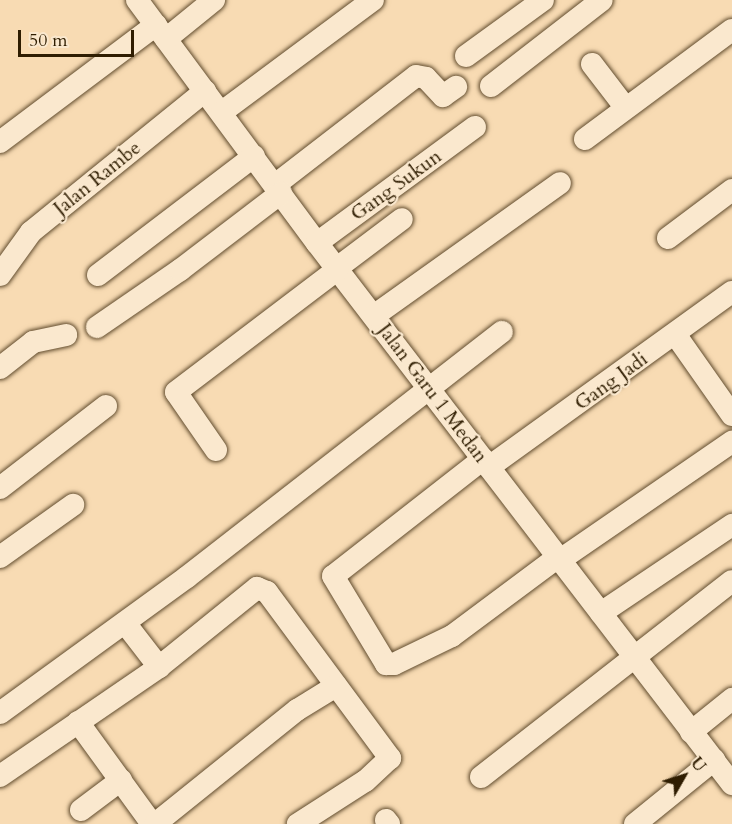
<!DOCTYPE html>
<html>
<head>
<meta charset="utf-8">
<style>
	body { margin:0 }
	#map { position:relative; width:732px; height:824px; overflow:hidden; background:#f8dbb3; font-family:Cardo,serif }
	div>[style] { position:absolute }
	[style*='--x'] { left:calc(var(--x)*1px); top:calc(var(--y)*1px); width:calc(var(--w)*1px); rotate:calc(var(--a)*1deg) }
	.roads { filter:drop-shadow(0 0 2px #614c2e) drop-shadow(0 0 2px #614c2e) }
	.minor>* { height:22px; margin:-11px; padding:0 11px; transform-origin:11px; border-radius:11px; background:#fae8ce }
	span { translate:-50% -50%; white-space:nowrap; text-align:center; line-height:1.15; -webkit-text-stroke:4.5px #fae8ce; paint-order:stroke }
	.street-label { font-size:20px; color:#2f1d01 }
	.north { position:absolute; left:654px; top:746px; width:60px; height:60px; -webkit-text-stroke:4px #fae8ce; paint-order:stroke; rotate:51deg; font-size:16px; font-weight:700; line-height:24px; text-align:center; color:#2f1d01 }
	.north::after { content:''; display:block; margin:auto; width:21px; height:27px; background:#2f1d01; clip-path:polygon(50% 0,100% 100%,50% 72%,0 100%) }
	.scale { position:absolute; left:18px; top:30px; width:116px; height:27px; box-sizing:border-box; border:3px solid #2f1d01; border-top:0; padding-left:8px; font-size:18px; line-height:21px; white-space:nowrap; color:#2f1d01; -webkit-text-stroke:4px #fae8ce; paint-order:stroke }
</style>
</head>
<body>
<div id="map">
	<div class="roads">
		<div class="minor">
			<div style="--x:137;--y:0;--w:302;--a:53.5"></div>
			<div style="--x:317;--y:243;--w:682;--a:52.51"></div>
			<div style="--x:166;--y:39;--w:62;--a:-39.1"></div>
			<div style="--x:466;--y:56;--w:95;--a:-36"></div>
			<div style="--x:592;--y:64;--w:54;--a:52.5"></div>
			<div style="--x:491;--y:86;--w:140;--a:-37.8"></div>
			<div style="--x:222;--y:112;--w:188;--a:-36.6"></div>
			<div style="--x:585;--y:139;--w:183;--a:-36.6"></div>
			<div style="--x:0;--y:142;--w:195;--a:-36.9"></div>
			<div style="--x:275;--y:185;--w:178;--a:-37.7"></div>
			<div style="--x:416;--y:76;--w:10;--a:11"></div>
			<div style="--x:426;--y:78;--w:25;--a:47"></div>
			<div style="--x:443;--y:96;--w:16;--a:-35"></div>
			<div style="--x:668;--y:238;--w:80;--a:-36.9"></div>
			<div style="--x:317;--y:243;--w:196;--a:-36.3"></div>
			<div style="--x:337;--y:268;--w:81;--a:-37"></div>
			<div style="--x:0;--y:275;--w:53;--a:-54.2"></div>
			<div style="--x:31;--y:232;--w:224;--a:-39"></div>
			<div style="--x:98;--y:275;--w:196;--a:-37.3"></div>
			<div style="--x:375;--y:315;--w:227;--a:-35.5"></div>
			<div style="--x:97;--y:327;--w:101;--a:-34.5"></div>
			<div style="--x:180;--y:270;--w:127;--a:-37.3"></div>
			<div style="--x:675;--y:334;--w:99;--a:54.9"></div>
			<div style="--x:0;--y:368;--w:42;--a:-38.2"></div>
			<div style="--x:33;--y:342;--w:34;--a:-12"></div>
			<div style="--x:216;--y:450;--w:70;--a:-124.6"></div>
			<div style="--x:176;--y:392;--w:203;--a:-37.2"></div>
			<div style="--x:483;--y:459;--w:190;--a:142"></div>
			<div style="--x:333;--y:576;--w:103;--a:58.9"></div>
			<div style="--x:386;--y:664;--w:8;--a:0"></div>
			<div style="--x:394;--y:664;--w:64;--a:-25.8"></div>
			<div style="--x:452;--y:636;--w:132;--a:-36.7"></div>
			<div style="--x:489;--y:467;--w:299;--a:-35.8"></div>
			<div style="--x:0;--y:488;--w:134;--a:-37.7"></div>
			<div style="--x:0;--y:557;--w:90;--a:-35.5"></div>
			<div style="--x:560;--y:560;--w:209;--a:-34.5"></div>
			<div style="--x:601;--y:613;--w:158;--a:-33.9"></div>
			<div style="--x:125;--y:623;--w:56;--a:52.3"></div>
			<div style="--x:0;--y:713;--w:231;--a:-36"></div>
			<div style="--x:187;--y:577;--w:399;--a:-37.9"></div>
			<div style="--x:78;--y:722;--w:126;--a:54"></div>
			<div style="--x:691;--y:732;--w:53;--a:-38.8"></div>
			<div style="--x:0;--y:776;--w:193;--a:-34.4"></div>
			<div style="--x:159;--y:667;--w:126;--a:-38.9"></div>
			<div style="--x:257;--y:588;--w:11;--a:22"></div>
			<div style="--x:267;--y:592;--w:207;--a:53.5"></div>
			<div style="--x:390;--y:758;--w:34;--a:137"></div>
			<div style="--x:365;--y:781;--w:80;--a:147.3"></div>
			<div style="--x:481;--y:777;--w:318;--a:-38"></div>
			<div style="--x:81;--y:810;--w:50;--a:-36.9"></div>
			<div style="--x:386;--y:820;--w:5;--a:53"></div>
			<div style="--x:155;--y:824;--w:182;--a:-38.8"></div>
			<div style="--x:297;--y:710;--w:46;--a:-31.6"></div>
			<div style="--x:635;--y:824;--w:102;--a:-39"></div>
		</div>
	</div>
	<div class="street-label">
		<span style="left:97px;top:178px;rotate:-39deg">Jalan Rambe</span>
		<span style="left:396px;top:185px;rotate:-36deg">Gang Sukun</span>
		<span style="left:611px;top:381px;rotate:-36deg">Gang Jadi</span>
		<span style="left:433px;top:393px;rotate:53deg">Jalan Garu 1 Medan</span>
	</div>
	<div class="north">U</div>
	<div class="scale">50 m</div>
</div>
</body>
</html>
